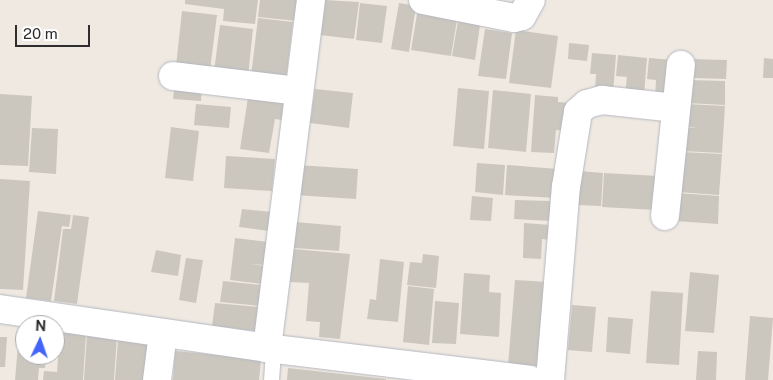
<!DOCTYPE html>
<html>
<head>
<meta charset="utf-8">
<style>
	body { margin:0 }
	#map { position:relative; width:773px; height:380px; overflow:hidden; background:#efe9e1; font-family:"Public Sans",sans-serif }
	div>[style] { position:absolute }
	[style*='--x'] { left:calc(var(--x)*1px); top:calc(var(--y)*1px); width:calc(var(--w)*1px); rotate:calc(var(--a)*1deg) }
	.building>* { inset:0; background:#cbc7bf }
	.roads { filter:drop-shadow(0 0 1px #b4b7c1) drop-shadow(0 0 1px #b4b7c1) }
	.lane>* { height:15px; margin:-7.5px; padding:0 7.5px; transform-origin:7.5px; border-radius:7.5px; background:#fff }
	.street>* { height:28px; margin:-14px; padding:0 14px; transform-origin:14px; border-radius:14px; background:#fff }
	span { translate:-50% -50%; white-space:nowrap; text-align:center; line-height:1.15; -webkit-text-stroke:4.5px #fff; paint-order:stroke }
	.north { position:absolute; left:15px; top:315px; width:50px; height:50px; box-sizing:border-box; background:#fff; border:1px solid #ababab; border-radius:50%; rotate:3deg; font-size:14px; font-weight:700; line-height:20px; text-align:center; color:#2e2e2e }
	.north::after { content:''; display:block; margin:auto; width:18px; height:22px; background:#4264fb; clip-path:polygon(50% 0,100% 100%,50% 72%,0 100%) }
	.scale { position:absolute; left:15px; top:25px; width:75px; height:22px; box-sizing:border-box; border:2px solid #2e2e2e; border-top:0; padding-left:6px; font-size:15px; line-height:18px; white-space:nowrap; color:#2e2e2e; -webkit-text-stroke:4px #fff; paint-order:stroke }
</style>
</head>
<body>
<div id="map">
	<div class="building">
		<div style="clip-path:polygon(185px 0,258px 0,255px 24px,223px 21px,224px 9px,185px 4px)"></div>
		<div style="clip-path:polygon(260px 0,300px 0,297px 21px,258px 17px)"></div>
		<div style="clip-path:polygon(325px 0,359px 2px,354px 39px,320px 35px)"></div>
		<div style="clip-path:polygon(360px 3px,387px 6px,382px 43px,356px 40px)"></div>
		<div style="clip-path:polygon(399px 3px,416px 6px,409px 52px,391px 49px)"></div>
		<div style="clip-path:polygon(418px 8px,458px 14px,451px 56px,411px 50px)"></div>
		<div style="clip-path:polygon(182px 11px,217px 15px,210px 70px,176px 66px)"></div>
		<div style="clip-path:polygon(459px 15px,481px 18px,475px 60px,452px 56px)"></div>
		<div style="clip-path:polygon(258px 18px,293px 22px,286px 80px,251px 76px)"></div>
		<div style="clip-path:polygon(220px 25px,253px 29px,248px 76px,214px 72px)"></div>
		<div style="clip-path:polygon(485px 29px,512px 33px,506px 79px,478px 76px)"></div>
		<div style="clip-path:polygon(516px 30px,558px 36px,551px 88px,509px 83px)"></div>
		<div style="clip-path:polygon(569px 43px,589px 45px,587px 61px,568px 59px)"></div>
		<div style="clip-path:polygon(592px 53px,616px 55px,613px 93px,595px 91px,596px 74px,590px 74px)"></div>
		<div style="clip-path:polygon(618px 55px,647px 58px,644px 95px,625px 94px,627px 77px,616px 76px)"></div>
		<div style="clip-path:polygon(649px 58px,674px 60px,670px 98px,655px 97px,656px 80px,647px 79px)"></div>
		<div style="clip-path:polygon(764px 58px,773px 59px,773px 78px,763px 78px)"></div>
		<div style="clip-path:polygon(691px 59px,727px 60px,726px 79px,691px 78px)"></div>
		<div style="clip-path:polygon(175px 80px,202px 82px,201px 101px,173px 99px)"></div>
		<div style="clip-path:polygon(688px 80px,725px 81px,725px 105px,687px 103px)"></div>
		<div style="clip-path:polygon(458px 88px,489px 91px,484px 149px,453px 146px)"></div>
		<div style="clip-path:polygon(315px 89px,353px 93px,349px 128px,310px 123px)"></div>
		<div style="clip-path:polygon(493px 90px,531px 94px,526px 152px,488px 148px)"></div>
		<div style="clip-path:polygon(249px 91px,286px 97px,282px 120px,275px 119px,269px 153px,240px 149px)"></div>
		<div style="clip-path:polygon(0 94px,32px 96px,28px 166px,0 165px)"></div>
		<div style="clip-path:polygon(535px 95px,558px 97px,558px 102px,570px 103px,568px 131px,556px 130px,554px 153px,531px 152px)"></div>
		<div style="clip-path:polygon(196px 104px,231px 107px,229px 128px,194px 125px)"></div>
		<div style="clip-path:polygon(686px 104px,725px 106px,722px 153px,681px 151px,682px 127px,697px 128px,685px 126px)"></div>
		<div style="clip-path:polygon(171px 127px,199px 131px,193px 181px,165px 178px)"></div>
		<div style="clip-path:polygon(32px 128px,58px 129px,56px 174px,29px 172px)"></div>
		<div style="clip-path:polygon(681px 152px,722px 154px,719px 195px,678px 192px)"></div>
		<div style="clip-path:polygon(226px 156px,275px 159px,272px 191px,224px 188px)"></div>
		<div style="clip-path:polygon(477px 163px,505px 165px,503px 195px,475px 192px)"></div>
		<div style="clip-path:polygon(297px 165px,358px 169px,356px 199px,295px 195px)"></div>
		<div style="clip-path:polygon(507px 165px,558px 169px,556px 198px,505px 195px)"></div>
		<div style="clip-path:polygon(579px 171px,603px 173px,601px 206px,577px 205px)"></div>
		<div style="clip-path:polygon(604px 173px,658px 176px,656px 210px,602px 207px)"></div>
		<div style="clip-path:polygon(0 179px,30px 181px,23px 290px,0 289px)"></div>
		<div style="clip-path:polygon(677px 193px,719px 196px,718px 224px,675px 221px)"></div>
		<div style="clip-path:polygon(472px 196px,493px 198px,491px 221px,470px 220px)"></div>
		<div style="clip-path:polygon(515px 200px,552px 201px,551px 221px,514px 219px)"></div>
		<div style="clip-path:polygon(242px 209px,272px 212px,269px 231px,239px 227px)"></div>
		<div style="clip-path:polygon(38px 211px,71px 215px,69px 227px,62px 226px,51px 301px,26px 298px)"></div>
		<div style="clip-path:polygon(73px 215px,89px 217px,77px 304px,54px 301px,63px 229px,71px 229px)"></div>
		<div style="clip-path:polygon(295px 222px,341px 226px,339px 251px,293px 248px)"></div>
		<div style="clip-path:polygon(524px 223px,551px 225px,550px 240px,542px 239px,541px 259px,523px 258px)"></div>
		<div style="clip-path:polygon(235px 238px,268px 242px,265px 265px,251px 264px,265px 266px,263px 284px,230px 280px)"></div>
		<div style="clip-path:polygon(293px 249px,350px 254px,340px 339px,319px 337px,320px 322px,306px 321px,309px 283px,290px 282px)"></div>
		<div style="clip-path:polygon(156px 250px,181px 255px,178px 276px,151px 272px)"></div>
		<div style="clip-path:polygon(423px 254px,439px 256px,436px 288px,407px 285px,410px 262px,422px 263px)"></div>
		<div style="clip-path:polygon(186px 258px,203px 260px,196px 303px,179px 300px)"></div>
		<div style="clip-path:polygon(380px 259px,404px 262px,398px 322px,367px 319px,370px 299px,376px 300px)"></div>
		<div style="clip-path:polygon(690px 272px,719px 275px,714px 333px,685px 331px)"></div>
		<div style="clip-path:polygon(464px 273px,490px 275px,489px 292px,501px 293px,499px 337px,460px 334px)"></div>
		<div style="clip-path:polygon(515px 280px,548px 282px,541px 368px,508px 366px)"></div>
		<div style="clip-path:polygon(223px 281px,262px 285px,260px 306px,220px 302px)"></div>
		<div style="clip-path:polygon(408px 286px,434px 289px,429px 345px,403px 342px)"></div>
		<div style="clip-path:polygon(651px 291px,683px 293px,679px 365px,646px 363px)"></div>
		<div style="clip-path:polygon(435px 301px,459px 303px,456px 344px,432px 343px)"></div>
		<div style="clip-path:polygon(215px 303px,260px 307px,257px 331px,212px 326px)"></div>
		<div style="clip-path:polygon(572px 305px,596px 307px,592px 352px,568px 350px)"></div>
		<div style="clip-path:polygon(750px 316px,773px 318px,768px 380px,745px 380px)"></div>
		<div style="clip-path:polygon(608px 317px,633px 319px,630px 354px,606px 352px)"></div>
		<div style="clip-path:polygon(60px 332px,86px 334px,83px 380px,43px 380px,44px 371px,57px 372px)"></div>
		<div style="clip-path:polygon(19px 333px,25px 333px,25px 355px,46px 355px,45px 368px,39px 368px,38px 380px,15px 380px)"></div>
		<div style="clip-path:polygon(87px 334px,117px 336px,114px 380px,84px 380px)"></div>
		<div style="clip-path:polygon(0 337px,7px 337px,5px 367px,0 367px)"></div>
		<div style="clip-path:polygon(118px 340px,152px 343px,149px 380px,115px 380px)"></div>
		<div style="clip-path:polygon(175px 351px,261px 359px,259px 380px,173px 380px)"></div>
		<div style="clip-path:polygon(698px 351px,717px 352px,716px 380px,696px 380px)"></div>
		<div style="clip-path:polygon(288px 368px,386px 379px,386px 380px,287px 380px)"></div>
	</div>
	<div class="roads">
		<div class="lane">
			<div style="--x:271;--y:380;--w:31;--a:-86"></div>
		</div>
		<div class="street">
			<div style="--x:423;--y:0;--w:93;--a:11.2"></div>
			<div style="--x:514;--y:18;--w:8;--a:-14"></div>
			<div style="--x:522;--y:16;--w:18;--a:-61"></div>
			<div style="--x:173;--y:76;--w:126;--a:6.8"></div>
			<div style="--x:665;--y:216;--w:152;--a:-84"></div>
			<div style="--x:0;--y:309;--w:270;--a:8.3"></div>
			<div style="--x:267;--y:348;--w:265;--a:6.9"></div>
			<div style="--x:267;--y:348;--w:351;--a:-82.8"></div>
			<div style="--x:157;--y:380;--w:47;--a:-82.7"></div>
			<div style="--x:550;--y:380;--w:194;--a:-85.3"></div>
			<div style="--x:566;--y:187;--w:76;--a:-80.9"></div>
			<div style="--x:578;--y:112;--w:12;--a:-42"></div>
			<div style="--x:587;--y:104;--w:16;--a:-15"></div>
			<div style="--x:602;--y:100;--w:74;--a:6.2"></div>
		</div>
	</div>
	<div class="north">N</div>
	<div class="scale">20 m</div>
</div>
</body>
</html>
